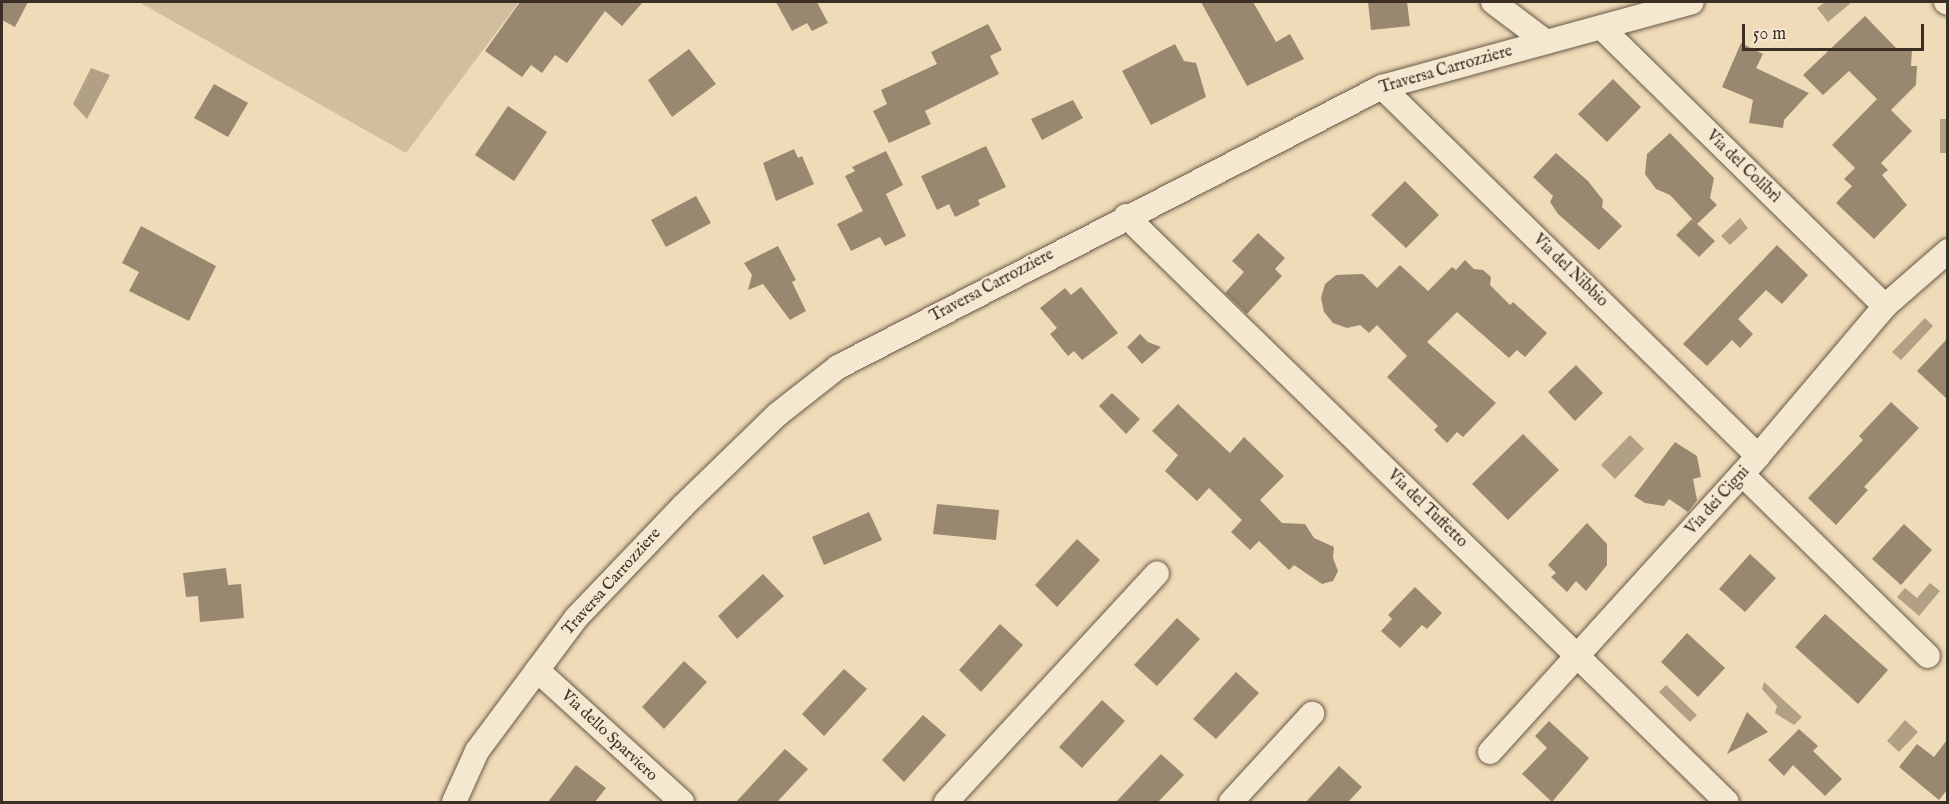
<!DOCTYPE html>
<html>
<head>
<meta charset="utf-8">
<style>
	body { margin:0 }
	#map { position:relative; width:1949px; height:804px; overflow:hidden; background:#efdbb7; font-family:"IM FELL English",serif }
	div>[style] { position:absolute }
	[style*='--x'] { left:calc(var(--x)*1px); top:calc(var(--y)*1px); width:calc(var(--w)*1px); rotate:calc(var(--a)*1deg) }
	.green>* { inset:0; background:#d0be9e }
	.water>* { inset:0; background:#b2a085 }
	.building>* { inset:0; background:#998870 }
	.roads { filter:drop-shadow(0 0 2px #685949) drop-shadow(0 0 2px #685949) }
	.minor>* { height:24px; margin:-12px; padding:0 12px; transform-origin:12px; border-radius:12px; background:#f5e8d0 }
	span { translate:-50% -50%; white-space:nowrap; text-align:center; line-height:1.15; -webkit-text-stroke:4.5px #f5e8d0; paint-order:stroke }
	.street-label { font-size:16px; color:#3b2e24 }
	.frame { position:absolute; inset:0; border:3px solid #3b2e24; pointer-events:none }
	.scale { position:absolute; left:1742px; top:24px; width:182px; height:27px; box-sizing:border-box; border:3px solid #3b2e24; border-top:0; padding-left:8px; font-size:18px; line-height:21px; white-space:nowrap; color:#3b2e24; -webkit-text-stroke:4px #f5e8d0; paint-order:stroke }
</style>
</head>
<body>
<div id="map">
	<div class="green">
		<div style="clip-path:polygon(139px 2px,519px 2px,406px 153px)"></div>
	</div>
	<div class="water">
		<div style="clip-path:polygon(1825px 2px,1852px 2px,1828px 22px,1817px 8px)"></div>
		<div style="clip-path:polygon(91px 68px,110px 75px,87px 119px,73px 104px)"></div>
		<div style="clip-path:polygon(1940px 119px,1947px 119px,1947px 153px,1940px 153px)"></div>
		<div style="clip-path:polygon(1740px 218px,1748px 228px,1730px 245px,1721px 236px)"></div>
		<div style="clip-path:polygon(1925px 318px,1933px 326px,1901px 360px,1892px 352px)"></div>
		<div style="clip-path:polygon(1630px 435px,1644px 449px,1615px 479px,1601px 465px)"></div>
		<div style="clip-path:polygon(1930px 583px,1940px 591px,1919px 616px,1897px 597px,1905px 588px,1917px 598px)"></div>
		<div style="clip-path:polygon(1764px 682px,1802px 717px,1794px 725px,1775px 713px,1777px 706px,1762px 689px)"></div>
		<div style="clip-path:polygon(1666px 685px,1697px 715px,1690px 722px,1659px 692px)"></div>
		<div style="clip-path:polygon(1905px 720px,1918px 732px,1899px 752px,1887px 741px)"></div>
	</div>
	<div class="building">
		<div style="clip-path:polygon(2px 2px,28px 2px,15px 27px,2px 20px)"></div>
		<div style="clip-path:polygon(520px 2px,643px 2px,622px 26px,605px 11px,567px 63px,555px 55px,542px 73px,531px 65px,522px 77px,485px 51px)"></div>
		<div style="clip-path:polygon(776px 2px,817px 2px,828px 23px,812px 31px,807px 23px,792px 31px)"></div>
		<div style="clip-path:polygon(1201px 2px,1253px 2px,1276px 42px,1290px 34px,1304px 59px,1247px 86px)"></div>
		<div style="clip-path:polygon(1368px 2px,1407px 2px,1410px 26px,1371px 30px)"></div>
		<div style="clip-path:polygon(1865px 16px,1897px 49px,1912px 50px,1911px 66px,1917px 66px,1916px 85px,1891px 110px,1912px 131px,1881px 163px,1888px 170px,1882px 175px,1907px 205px,1874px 239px,1836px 203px,1852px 186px,1844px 179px,1855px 168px,1832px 145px,1877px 99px,1849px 71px,1823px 95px,1803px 75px)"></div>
		<div style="clip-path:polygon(988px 24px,1002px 50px,990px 56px,999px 74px,925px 111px,931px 124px,889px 143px,873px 111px,887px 104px,881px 90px,937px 64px,931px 52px)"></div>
		<div style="clip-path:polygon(1741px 43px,1763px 54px,1756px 68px,1809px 93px,1784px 120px,1783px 128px,1749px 123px,1753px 100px,1722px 87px)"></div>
		<div style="clip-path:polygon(1175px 44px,1184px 61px,1196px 63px,1206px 97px,1151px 125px,1122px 71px)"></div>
		<div style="clip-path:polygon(689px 49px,716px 84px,672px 117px,648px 80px)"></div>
		<div style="clip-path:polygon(1613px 79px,1641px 107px,1607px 142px,1578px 114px)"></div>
		<div style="clip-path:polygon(214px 84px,248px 103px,228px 137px,194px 118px)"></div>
		<div style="clip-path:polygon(1073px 100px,1083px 118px,1042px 140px,1031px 119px)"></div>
		<div style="clip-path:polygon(508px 106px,547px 132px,514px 181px,475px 155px)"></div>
		<div style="clip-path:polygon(1670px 133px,1714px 178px,1710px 198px,1717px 205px,1697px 224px,1670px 195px,1656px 189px,1645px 174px,1647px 154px)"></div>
		<div style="clip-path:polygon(986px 146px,1006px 187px,978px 200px,980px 205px,955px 217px,949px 204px,937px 210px,921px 176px)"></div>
		<div style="clip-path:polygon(794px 149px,798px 158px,802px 156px,814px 184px,776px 201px,763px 163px)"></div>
		<div style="clip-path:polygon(886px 151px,903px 185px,886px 194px,906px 236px,885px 246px,880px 237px,851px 251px,837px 224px,863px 211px,845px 176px,855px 171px,852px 167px)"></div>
		<div style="clip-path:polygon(1556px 153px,1588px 181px,1603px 200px,1602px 207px,1622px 226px,1599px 250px,1558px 214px,1550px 202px,1553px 196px,1533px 177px)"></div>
		<div style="clip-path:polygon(1405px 181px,1439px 215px,1406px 248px,1371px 215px)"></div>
		<div style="clip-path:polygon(696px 196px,711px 223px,666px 247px,651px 220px)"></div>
		<div style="clip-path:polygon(1692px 219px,1715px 241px,1699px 257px,1676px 235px)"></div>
		<div style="clip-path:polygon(141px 226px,216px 266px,189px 321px,129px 291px,139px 272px,122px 263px)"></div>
		<div style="clip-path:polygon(1258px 233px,1285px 258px,1275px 269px,1282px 276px,1247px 314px,1225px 293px,1244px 272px,1232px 261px)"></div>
		<div style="clip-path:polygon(1777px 245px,1808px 275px,1782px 304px,1766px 290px,1738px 319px,1753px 334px,1740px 348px,1732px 340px,1707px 366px,1683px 344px)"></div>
		<div style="clip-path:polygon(778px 246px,796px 280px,792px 282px,806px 311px,790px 320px,763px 284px,748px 290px,752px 275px,744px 263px)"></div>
		<div style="clip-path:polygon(1465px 260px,1474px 269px,1483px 270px,1491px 277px,1490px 285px,1510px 305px,1513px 302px,1547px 333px,1525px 357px,1517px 350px,1509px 358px,1457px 312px,1427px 342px,1496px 403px,1463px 437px,1457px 432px,1447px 443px,1434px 430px,1438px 426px,1387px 377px,1407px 356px,1377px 325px,1369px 333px,1360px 325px,1347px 328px,1333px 323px,1324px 312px,1321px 298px,1325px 284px,1336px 275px,1363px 274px,1377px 288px,1400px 265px,1428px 291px,1452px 267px,1456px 270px)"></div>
		<div style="clip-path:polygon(1081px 287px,1118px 333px,1082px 360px,1074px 351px,1068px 356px,1050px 334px,1057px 328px,1040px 308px,1065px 288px,1071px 295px)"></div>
		<div style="clip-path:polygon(1140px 334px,1148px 342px,1161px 347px,1142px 364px,1127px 347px)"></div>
		<div style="clip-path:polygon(1947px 339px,1947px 399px,1917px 371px)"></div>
		<div style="clip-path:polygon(1576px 365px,1603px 393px,1575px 421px,1548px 392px)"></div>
		<div style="clip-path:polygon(1112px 393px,1140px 419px,1126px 434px,1099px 406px)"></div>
		<div style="clip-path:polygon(1891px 402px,1919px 428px,1864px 487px,1868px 490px,1836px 525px,1808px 498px,1863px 440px,1859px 436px)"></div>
		<div style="clip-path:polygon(1178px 404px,1230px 453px,1244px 437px,1284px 476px,1260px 500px,1282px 523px,1305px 524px,1314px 538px,1334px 547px,1333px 558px,1338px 571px,1333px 581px,1322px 584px,1294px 565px,1289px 570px,1259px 541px,1250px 550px,1231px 532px,1242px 520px,1209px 488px,1197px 501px,1165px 471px,1178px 455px,1152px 431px)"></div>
		<div style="clip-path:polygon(1523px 434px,1559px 470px,1508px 520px,1472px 484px)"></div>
		<div style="clip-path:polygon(1675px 442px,1697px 456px,1701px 477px,1693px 479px,1697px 500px,1688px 512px,1669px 499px,1664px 506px,1645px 503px,1634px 496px)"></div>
		<div style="clip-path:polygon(937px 504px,999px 510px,996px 540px,933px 534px)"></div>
		<div style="clip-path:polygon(869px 512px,882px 540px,824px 565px,812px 537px)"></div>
		<div style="clip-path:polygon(1587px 523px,1607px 544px,1607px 565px,1586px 591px,1576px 581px,1567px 592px,1551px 577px,1556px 573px,1548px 565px)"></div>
		<div style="clip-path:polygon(1904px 524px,1932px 550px,1901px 585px,1872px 559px)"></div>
		<div style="clip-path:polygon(1077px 539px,1100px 560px,1057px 607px,1035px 585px)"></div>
		<div style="clip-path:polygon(1750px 554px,1776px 578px,1745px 612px,1719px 589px)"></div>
		<div style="clip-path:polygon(226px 568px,228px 585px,241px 584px,244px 618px,200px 622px,198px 596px,186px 597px,183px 573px)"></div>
		<div style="clip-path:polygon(763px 574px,784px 596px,737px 639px,718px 616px)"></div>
		<div style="clip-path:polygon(1415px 587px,1442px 613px,1427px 629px,1422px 625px,1400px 648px,1381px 631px,1392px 619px,1388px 615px)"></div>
		<div style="clip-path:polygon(1825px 614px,1888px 670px,1858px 704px,1795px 647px)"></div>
		<div style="clip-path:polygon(1177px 618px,1200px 639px,1157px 686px,1134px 665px)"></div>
		<div style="clip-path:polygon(1000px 624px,1023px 645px,981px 692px,959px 670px)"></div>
		<div style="clip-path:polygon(1687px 633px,1725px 668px,1698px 697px,1661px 662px)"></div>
		<div style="clip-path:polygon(684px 661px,707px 682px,664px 729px,642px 707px)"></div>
		<div style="clip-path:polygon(844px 669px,867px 689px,824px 736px,802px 714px)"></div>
		<div style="clip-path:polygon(1236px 672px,1259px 693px,1216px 739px,1193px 719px)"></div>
		<div style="clip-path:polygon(1102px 700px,1125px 721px,1082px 768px,1059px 747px)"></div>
		<div style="clip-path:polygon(1747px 712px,1768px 732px,1727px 754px)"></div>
		<div style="clip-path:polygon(923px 715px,946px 735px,904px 782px,882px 760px)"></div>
		<div style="clip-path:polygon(1549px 721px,1589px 758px,1552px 802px,1522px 774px,1547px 748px,1535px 736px)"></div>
		<div style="clip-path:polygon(1799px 729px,1818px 746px,1813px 751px,1842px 779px,1825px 796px,1793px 765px,1784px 776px,1768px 760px)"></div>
		<div style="clip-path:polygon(1947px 740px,1947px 790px,1939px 800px,1899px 767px,1917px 744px,1934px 757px)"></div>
		<div style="clip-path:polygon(785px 749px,808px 769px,777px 802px,736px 802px)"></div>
		<div style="clip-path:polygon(1161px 754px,1184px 775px,1158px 802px,1116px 802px)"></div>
		<div style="clip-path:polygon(576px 765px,606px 788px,595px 802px,548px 802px)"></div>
		<div style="clip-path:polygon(1339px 766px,1362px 787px,1348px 802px,1306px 802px)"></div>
	</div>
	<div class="roads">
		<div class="minor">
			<div style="--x:1493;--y:2;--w:66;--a:37"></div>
			<div style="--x:1946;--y:2;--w:2;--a:27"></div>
			<div style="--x:1602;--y:28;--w:397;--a:44.5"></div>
			<div style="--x:1382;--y:87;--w:527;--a:44.46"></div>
			<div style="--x:1126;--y:216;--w:839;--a:44.28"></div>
			<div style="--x:1742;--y:474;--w:260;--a:44.4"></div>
			<div style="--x:537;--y:670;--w:196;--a:42.3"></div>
			<div style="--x:1490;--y:752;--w:399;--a:-47.8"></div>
			<div style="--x:1758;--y:456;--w:197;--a:-49.7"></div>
			<div style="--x:1885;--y:306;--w:84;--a:-41.1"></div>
			<div style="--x:454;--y:802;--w:56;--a:-65.7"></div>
			<div style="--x:477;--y:751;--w:166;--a:-53.3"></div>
			<div style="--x:576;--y:618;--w:155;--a:-46.3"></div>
			<div style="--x:683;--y:506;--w:132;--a:-44.1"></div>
			<div style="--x:778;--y:414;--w:76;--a:-38.1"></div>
			<div style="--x:838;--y:367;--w:612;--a:-27.24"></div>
			<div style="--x:1382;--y:87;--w:321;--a:-15.3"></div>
			<div style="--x:946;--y:802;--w:311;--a:-47.3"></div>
			<div style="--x:1231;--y:802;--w:120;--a:-47.4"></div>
		</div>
	</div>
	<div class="street-label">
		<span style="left:1446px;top:70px;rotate:-16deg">Traversa Carrozziere</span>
		<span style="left:1743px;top:167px;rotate:44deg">Via del Colibrì</span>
		<span style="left:1570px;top:271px;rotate:44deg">Via del Nibbio</span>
		<span style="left:992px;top:286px;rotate:-28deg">Traversa Carrozziere</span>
		<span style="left:1718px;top:501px;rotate:-48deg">Via dei Cigni</span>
		<span style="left:1427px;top:509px;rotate:44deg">Via del Tuffetto</span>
		<span style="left:612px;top:582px;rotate:-48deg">Traversa Carrozziere</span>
		<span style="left:609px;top:736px;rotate:43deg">Via dello Sparviero</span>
	</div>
	<div class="frame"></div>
	<div class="scale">50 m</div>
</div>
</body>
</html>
